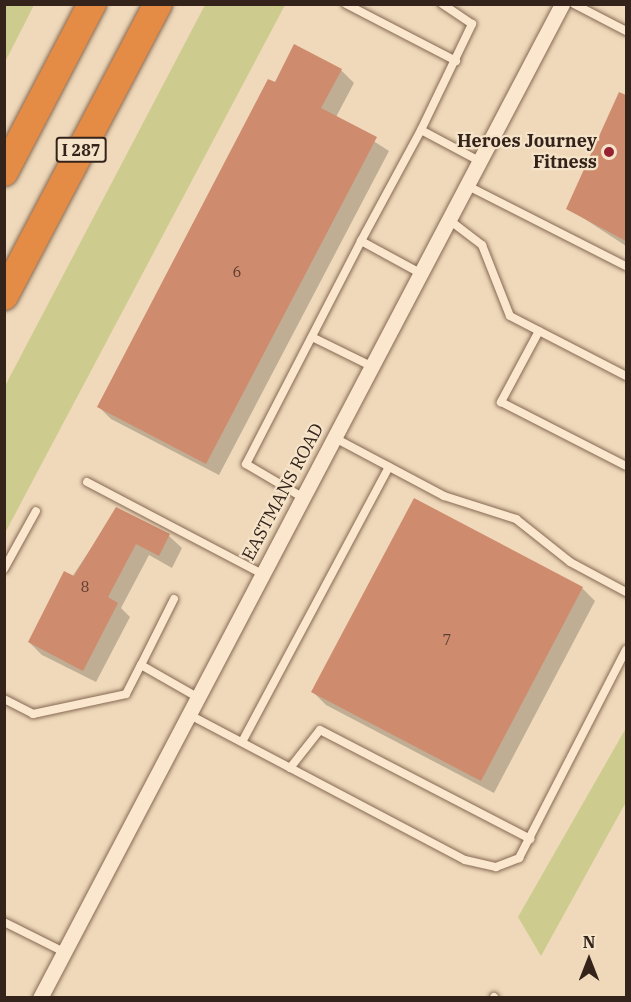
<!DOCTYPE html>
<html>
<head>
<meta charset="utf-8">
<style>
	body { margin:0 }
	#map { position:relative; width:631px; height:1002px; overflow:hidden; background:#efd9ba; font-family:"IBM Plex Serif",serif }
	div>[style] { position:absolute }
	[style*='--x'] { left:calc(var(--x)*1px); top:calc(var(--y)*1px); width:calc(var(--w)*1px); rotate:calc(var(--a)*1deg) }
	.green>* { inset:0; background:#cdcc8e }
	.shadow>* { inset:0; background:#0003 }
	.building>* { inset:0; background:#cf8b6e }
	.roads { filter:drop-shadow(0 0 2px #866954) drop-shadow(0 0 2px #866954) }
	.lane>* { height:8px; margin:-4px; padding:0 4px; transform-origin:4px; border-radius:4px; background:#fae7cd }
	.street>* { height:15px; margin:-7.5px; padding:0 7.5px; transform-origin:7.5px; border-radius:7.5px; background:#fae7cd }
	.highway>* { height:28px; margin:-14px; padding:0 14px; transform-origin:14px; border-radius:14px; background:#e48b45 }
	.dots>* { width:16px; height:16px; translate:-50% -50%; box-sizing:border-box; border:3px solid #f6e4ca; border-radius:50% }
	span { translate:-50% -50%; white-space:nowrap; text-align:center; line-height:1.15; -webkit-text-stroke:4.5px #f6e4ca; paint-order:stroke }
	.number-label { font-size:15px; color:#5b3d2f }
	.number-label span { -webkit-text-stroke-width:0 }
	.shield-label span { padding:2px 4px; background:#f6e4ca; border:2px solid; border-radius:4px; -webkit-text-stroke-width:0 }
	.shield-label { font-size:16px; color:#34231a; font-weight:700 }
	.poi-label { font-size:18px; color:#34231a; font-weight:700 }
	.right { translate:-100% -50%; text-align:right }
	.street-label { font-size:18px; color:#34231a }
	.frame { position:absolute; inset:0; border:6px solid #34231a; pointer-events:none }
	.north { position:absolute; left:559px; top:930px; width:60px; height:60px; -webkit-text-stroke:4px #f6e4ca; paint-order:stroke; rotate:0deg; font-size:16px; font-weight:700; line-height:24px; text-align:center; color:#34231a }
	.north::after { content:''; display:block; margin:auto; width:21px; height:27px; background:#34231a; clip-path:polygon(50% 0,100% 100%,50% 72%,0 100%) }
</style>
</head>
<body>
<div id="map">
	<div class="green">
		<div style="clip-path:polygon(5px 4px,34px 5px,5px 62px,4px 5px)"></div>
		<div style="clip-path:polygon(205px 5px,285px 5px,5px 533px,5px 386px)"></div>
		<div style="clip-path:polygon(626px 728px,626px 802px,541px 956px,518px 917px)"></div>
	</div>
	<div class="shadow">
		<div style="clip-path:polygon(341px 70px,354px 83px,336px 117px,389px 151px,219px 475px,111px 419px,98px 406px,275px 84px)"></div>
		<div style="clip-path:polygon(620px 94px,626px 97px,626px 246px,568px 208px)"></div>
		<div style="clip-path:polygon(414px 500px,582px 588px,595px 601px,494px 793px,326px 705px,313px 692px)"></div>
		<div style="clip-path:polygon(117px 509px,169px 536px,182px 548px,172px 568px,149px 555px,121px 608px,130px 617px,96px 682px,42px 655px,29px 642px)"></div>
	</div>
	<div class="building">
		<div style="clip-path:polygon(294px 44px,342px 69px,321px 108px,377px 137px,206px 464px,97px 407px,268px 79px,275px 82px)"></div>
		<div style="clip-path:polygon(619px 92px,626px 95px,626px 241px,566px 209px)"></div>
		<div style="clip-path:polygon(414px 498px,583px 587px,481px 781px,311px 692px)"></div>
		<div style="clip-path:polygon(116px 507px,170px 534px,159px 556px,136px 544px,108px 597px,118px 603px,83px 671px,28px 642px,64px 571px,74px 576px)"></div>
	</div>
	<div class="roads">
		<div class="lane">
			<div style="--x:346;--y:4;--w:124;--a:27.4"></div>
			<div style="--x:574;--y:4;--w:59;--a:27.4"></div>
			<div style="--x:421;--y:130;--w:118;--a:-64.3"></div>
			<div style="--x:472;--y:24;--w:36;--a:-146"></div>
			<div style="--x:466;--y:185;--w:179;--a:26.9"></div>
			<div style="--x:448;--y:219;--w:43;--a:37.4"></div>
			<div style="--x:482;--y:245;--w:76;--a:68.5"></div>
			<div style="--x:510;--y:316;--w:131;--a:27.3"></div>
			<div style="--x:361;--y:241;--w:67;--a:28.5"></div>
			<div style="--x:539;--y:331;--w:81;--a:118.2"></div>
			<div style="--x:501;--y:402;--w:140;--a:27.1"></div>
			<div style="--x:312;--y:337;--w:66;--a:26.2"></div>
			<div style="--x:333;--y:437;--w:126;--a:28"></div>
			<div style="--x:444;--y:496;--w:76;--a:17.7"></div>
			<div style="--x:516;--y:519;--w:69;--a:38.5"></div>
			<div style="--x:570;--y:562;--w:64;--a:28.2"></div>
			<div style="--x:87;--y:482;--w:198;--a:27.7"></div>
			<div style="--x:302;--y:497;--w:65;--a:-149.5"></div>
			<div style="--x:246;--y:464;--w:251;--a:-62.7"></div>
			<div style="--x:361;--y:241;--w:126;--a:-61.6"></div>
			<div style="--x:421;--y:130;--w:66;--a:28.1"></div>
			<div style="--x:4;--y:569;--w:66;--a:-61.1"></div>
			<div style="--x:174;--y:599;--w:74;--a:116.6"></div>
			<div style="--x:141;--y:665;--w:64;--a:29.7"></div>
			<div style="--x:4;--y:699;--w:33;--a:27"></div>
			<div style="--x:33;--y:714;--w:95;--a:-12.1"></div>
			<div style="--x:126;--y:694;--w:33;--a:-63"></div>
			<div style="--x:188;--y:714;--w:313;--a:27.8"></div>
			<div style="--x:465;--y:860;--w:32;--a:13"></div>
			<div style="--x:496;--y:867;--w:25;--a:-21"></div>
			<div style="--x:519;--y:858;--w:234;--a:-62.8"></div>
			<div style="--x:242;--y:742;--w:312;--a:-61.9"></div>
			<div style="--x:290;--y:768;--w:48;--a:-51.7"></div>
			<div style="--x:320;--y:730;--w:237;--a:27.4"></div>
			<div style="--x:4;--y:922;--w:67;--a:26.6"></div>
			<div style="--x:494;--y:997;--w:1;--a:45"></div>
		</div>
		<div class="street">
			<div style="--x:40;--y:998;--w:1123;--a:-62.29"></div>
		</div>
		<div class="highway">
			<div style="--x:4;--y:172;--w:190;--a:-62.4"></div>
			<div style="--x:4;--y:296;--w:330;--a:-62.2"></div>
		</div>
	</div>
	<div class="dots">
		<div style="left:609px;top:152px;background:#972231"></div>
	</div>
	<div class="number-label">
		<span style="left:237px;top:272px">6</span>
		<span style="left:85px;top:587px">8</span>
		<span style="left:447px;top:640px">7</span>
	</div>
	<div class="shield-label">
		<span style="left:81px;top:150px">I 287</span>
	</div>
	<div class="poi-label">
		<span class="right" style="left:597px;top:152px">Heroes Journey<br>Fitness</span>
	</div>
	<div class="street-label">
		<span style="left:283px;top:492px;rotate:-62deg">EASTMANS ROAD</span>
	</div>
	<div class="frame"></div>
	<div class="north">N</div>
</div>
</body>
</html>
